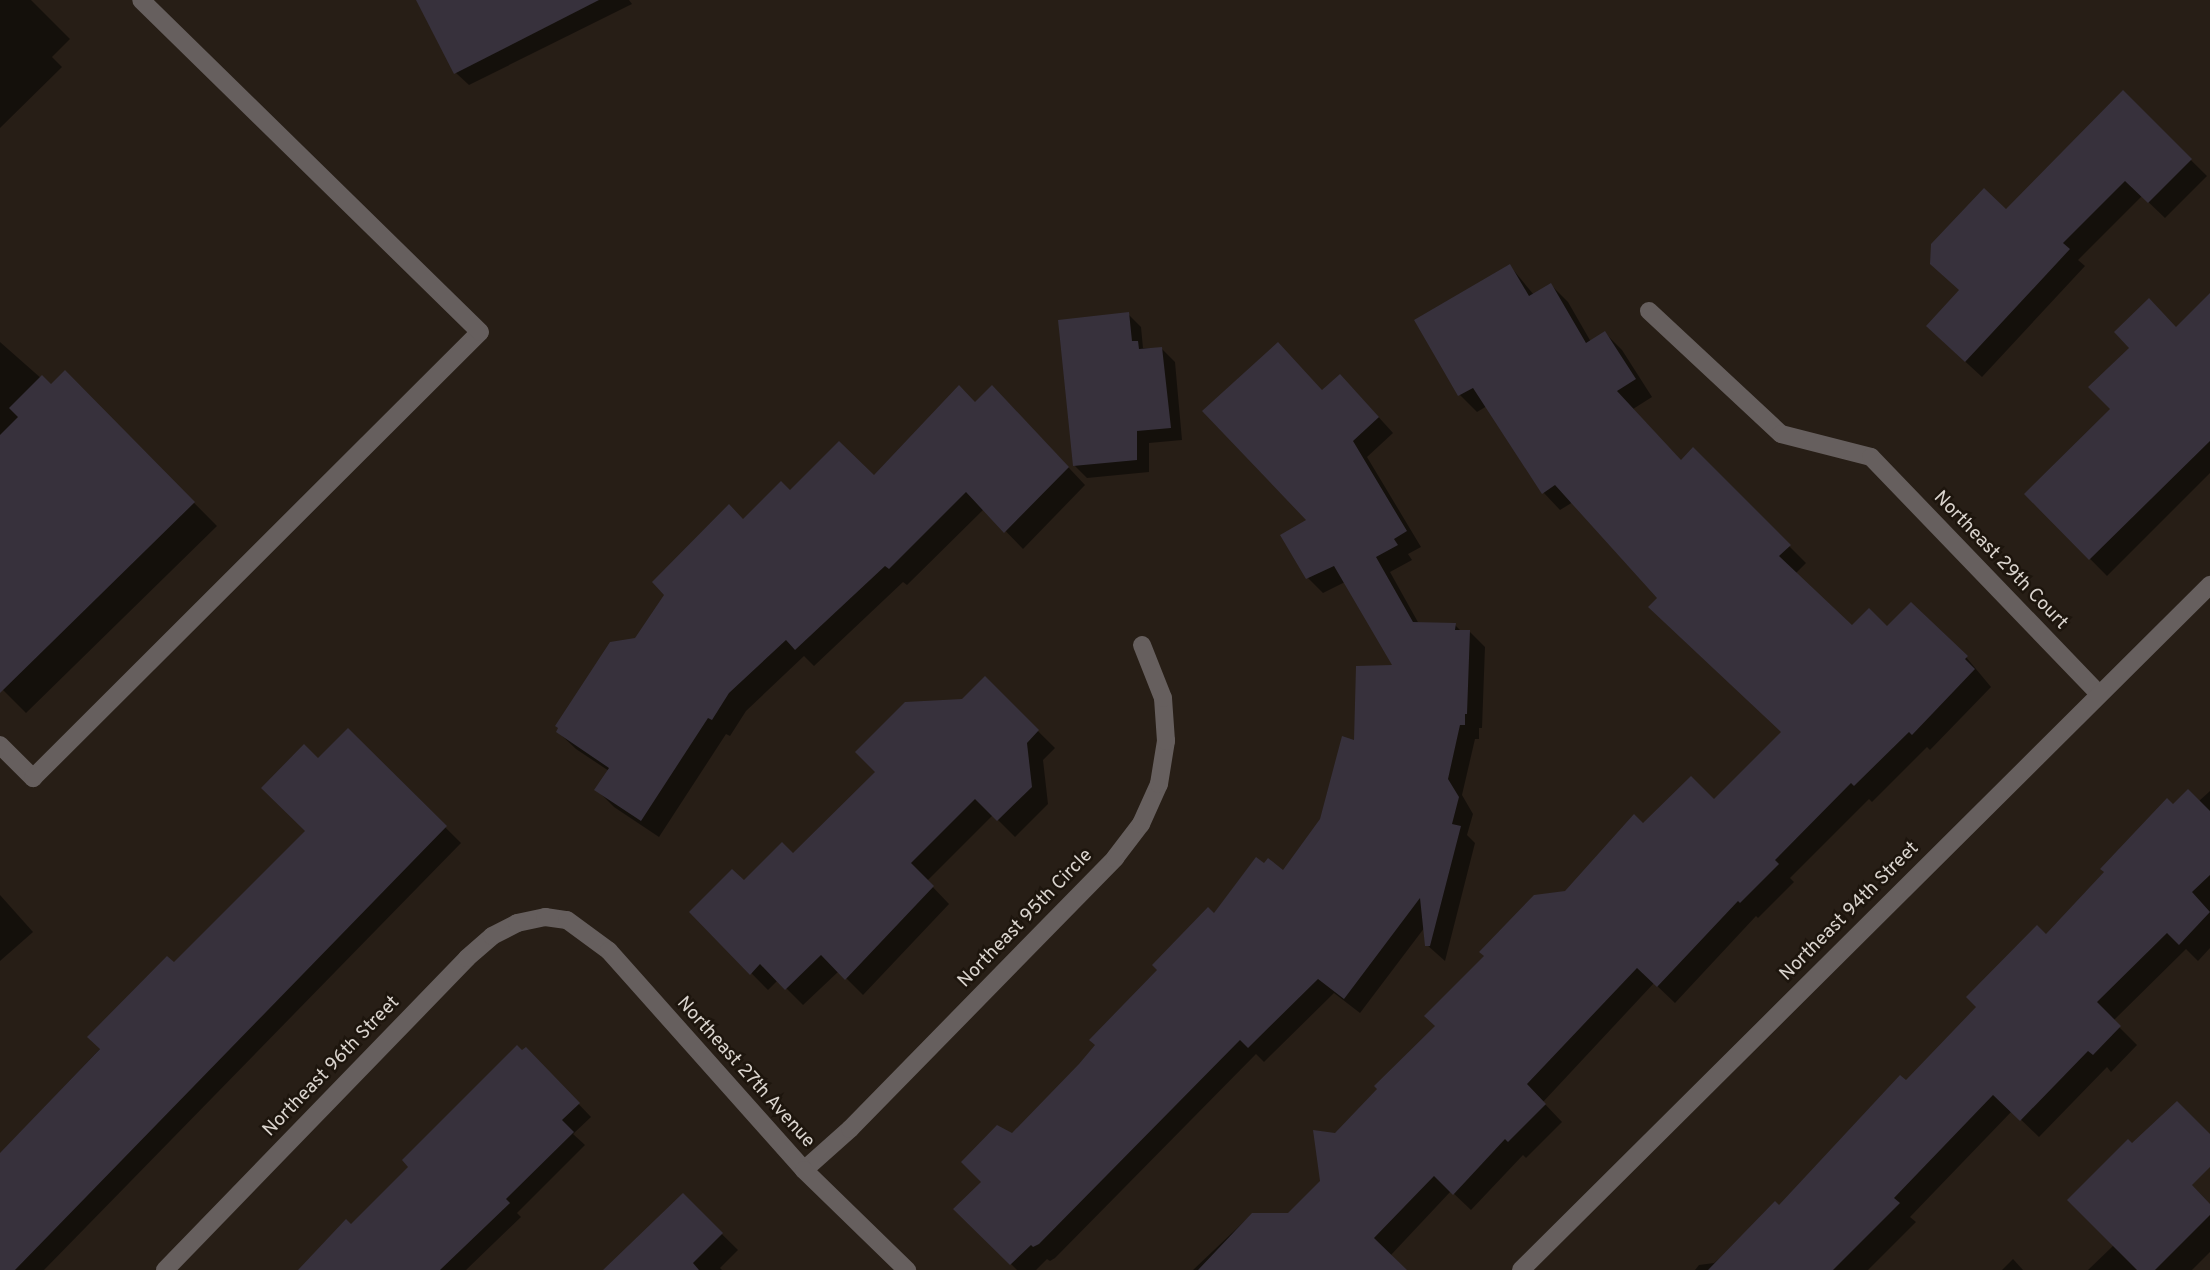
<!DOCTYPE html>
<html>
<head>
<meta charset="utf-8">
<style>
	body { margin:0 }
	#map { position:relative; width:2210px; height:1270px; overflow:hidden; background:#271e16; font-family:Overpass,sans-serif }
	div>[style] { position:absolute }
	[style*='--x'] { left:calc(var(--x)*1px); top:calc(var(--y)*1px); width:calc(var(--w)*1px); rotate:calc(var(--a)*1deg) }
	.shadow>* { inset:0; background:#0007 }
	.building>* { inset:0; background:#37313c }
	.lane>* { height:18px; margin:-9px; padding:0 9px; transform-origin:9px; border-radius:9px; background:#665f5e }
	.street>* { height:18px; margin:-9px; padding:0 9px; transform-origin:9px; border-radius:9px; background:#665f5e }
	span { translate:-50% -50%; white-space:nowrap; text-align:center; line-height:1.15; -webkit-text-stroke:5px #1d150d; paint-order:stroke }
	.street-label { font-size:19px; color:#dad4ce }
</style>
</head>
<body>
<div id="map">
	<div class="shadow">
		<div style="clip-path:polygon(0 0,31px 0,70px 39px,52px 57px,62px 67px,0 128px)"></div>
		<div style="clip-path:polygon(418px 0,629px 0,632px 4px,469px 85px,456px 73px)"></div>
		<div style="clip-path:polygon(2123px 93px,2207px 176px,2165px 218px,2142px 196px,2078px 260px,2085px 266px,1982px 377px,1944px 342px,1960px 291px,2006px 212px)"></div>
		<div style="clip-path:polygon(1510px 266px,1534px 295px,1551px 285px,1568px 302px,1591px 342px,1605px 333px,1622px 350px,1652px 397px,1633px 409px,1682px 462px,1693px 450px,1806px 563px,1795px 574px,1852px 628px,1887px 628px,1966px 657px,1991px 687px,1930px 750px,1927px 747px,1872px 802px,1869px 799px,1790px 878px,1794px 882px,1758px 918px,1756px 916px,1675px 1003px,1654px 983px,1543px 1102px,1562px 1122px,1526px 1158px,1523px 1155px,1471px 1210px,1451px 1191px,1390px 1256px,1404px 1270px,1193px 1270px,1252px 1214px,1289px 1215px,1322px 1182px,1336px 1135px,1566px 893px,1643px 826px,1714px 802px,1783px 732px,1573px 502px,1560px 510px,1544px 493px,1487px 406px,1477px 412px,1460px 395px,1417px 321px)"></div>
		<div style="clip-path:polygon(2210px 296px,2210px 473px,2107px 576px,2026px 494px,2112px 409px,2177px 329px)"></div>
		<div style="clip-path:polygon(1128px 314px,1141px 327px,1143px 348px,1162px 349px,1175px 362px,1182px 440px,1149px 443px,1149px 472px,1087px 478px,1075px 466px)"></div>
		<div style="clip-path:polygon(0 342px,51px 387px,65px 373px,217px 526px,26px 713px,0 687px)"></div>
		<div style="clip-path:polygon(1355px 391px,1393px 433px,1367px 457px,1421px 547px,1408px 554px,1412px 560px,1390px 572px,1419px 624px,1455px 625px,1462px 632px,1470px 632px,1485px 647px,1482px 728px,1479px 728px,1479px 739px,1475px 739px,1462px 795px,1473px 814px,1467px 835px,1475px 843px,1445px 961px,1427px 945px,1425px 927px,1360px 1013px,1334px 993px,1264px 1062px,1256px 1054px,1055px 1258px,1050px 1261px,1047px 1259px,1036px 1270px,1017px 1270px,956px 1209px,983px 1182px,1012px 1135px,1080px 1065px,1214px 916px,1265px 866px,1283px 872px,1322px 820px,1356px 742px,1395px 666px,1345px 582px,1323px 593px,1308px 578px,1308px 520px,1323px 392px)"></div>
		<div style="clip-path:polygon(976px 404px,1009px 404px,1085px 485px,1023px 549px,984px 509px,907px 585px,903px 582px,814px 666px,804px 656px,746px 711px,730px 736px,726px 734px,659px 837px,614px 807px,597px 790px,609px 771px,576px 749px,558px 732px,636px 640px,744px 521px,790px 493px,874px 478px)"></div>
		<div style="clip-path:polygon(985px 679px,1055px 748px,1043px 760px,1048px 804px,1015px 837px,993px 815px,927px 881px,949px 904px,863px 995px,839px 971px,803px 1005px,778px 980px,768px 990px,691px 912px,793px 856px)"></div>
		<div style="clip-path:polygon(348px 731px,461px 843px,44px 1270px,0 1270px,0 1154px,307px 831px,318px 760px)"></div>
		<div style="clip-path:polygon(2210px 791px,2210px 948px,2198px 961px,2186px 949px,2113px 1021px,2137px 1045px,2111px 1072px,2107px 1067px,2039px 1137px,2012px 1111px,1910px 1217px,1916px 1222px,1868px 1270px,1695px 1270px,1699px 1265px,1714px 1263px,1779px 1208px,1906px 1082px,2173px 807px,2198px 802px)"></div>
		<div style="clip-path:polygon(0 895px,33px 932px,0 961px)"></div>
		<div style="clip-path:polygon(526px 1049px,591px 1117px,573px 1134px,585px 1145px,517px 1213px,521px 1217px,466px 1270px,299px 1270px,351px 1226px)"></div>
		<div style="clip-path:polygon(683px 1196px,738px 1250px,720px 1268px,722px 1270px,606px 1270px)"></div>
		<div style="clip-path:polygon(2210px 1206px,2210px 1252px,2192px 1270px,2088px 1270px,2114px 1245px)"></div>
		<div style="clip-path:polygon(2013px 1259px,2023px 1270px,2002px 1270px)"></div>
	</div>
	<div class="building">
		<div style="clip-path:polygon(416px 0,599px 0,454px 74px)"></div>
		<div style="clip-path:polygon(2123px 90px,2192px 159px,2148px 203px,2125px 181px,2063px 243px,2070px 249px,1965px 362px,1926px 326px,1959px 290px,1930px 264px,1931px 244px,1984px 188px,2006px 209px)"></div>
		<div style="clip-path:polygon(1510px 264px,1529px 296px,1551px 283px,1586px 343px,1605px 331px,1636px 379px,1617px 391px,1681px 460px,1693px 447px,1791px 545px,1779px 556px,1852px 625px,1869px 608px,1887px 626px,1911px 602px,1968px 656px,1965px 659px,1975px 669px,1912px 735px,1909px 732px,1854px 786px,1851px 783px,1775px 860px,1779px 864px,1740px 903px,1738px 901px,1657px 987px,1637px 968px,1527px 1084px,1546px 1104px,1508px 1142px,1505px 1139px,1453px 1195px,1434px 1176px,1374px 1238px,1407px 1270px,1198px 1270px,1252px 1213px,1288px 1213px,1320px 1181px,1313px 1130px,1335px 1133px,1377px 1089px,1374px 1086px,1435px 1026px,1424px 1016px,1484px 956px,1479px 952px,1534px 895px,1565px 891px,1634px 814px,1643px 823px,1691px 776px,1714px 799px,1781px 732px,1648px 607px,1657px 598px,1555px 485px,1542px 494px,1473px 388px,1458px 396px,1414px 320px)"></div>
		<div style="clip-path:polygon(2210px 293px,2210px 441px,2089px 560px,2024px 494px,2110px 409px,2088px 387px,2129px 348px,2114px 332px,2149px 298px,2176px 327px)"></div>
		<div style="clip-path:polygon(1129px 312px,1132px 341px,1138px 341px,1139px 349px,1162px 347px,1171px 428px,1137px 431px,1137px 460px,1073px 466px,1058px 320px)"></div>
		<div style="clip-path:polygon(1278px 342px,1322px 390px,1340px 374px,1379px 417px,1353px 441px,1407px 531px,1394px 539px,1398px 545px,1376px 557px,1413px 622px,1456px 623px,1455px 630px,1470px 630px,1467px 714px,1465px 714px,1465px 725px,1460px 725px,1448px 779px,1459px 797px,1452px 824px,1461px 826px,1430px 946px,1425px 946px,1420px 898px,1344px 999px,1318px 979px,1248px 1048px,1240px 1040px,1039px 1244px,1033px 1247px,1031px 1245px,1010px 1265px,953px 1209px,981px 1182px,961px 1162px,997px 1125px,1012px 1133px,1079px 1064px,1095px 1045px,1089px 1040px,1157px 970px,1152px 965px,1208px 907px,1214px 913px,1256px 857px,1264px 863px,1268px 858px,1283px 870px,1320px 819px,1342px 736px,1354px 740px,1356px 666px,1392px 665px,1334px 566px,1306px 579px,1280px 535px,1306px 520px,1202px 411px)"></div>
		<div style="clip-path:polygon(65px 370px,195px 502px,0 693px,0 435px,18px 417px,9px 408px,42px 375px,51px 384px)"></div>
		<div style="clip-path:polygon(959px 385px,975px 402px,992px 385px,1069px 467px,1004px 533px,966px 492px,889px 569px,885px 566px,795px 650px,786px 640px,729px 693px,712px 720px,708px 718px,641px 821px,594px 790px,609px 768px,556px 732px,558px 728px,555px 726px,610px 642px,635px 638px,664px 595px,652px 582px,729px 504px,743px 519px,781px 481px,790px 490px,839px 441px,874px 475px)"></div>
		<div style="clip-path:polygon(985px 676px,1039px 730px,1027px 743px,1032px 787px,997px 821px,975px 799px,911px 863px,934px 886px,845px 980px,821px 955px,785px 990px,760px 964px,750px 975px,689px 912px,732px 869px,744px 880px,782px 842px,793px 853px,875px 772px,855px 752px,905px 702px,962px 699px)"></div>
		<div style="clip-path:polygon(348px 728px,447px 826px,15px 1270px,0 1270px,0 1153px,100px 1049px,87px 1037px,167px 956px,174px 962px,305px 831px,261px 788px,304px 744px,318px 758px)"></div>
		<div style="clip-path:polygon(2188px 789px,2210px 811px,2210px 875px,2192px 892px,2210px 912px,2179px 945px,2167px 933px,2097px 1002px,2121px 1026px,2093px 1055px,2088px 1051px,2020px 1121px,1993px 1095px,1894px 1198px,1900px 1203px,1833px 1270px,1708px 1270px,1775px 1201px,1779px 1205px,1900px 1075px,1906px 1080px,1976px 1007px,1966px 997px,2037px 925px,2046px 934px,2104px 872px,2100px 869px,2167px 798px,2173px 804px)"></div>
		<div style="clip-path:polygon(517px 1045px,522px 1050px,526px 1047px,580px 1103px,562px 1120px,574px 1132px,506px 1199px,510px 1203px,440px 1270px,298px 1270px,346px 1219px,351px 1224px,408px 1167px,402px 1160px)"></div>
		<div style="clip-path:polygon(2177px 1101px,2210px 1134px,2210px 1167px,2192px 1185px,2210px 1204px,2210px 1215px,2155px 1270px,2137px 1270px,2067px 1200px,2128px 1139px,2132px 1143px)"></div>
		<div style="clip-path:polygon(683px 1193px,723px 1233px,693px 1263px,699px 1270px,603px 1270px)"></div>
	</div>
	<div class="lane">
		<div style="--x:1649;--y:311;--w:180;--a:43"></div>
		<div style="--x:1781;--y:434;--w:93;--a:14.3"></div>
		<div style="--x:0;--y:745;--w:47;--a:45"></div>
		<div style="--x:33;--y:778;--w:631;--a:-44.94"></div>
		<div style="--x:480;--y:332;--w:474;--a:-135.6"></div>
	</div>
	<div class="street">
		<div style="--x:1871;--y:457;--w:327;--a:46.1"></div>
		<div style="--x:804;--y:1170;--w:62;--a:-41.7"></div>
		<div style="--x:850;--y:1129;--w:379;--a:-45.6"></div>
		<div style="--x:1115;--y:858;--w:43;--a:-52.6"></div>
		<div style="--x:1141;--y:824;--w:44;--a:-65.8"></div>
		<div style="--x:1159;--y:784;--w:44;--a:-80.8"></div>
		<div style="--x:1166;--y:741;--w:43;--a:-94"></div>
		<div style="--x:1163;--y:698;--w:57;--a:-111.6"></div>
		<div style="--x:165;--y:1270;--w:434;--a:-45.9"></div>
		<div style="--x:467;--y:958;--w:33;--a:-41"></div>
		<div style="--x:492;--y:936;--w:28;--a:-27"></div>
		<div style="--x:517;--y:923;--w:29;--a:-12"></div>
		<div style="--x:545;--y:917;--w:22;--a:8"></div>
		<div style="--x:567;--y:920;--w:52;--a:36.4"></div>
		<div style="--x:609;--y:951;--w:293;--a:48.3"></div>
		<div style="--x:804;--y:1170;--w:144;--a:44.2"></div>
		<div style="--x:1521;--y:1270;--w:972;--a:-44.83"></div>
	</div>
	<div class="street-label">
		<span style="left:2000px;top:561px;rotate:46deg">Northeast 29th Court</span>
		<span style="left:1850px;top:912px;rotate:-45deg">Northeast 94th Street</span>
		<span style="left:1026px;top:919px;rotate:-46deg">Northeast 95th Circle</span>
		<span style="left:332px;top:1067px;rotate:-46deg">Northeast 96th Street</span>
		<span style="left:745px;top:1073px;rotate:48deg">Northeast 27th Avenue</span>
	</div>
</div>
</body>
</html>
